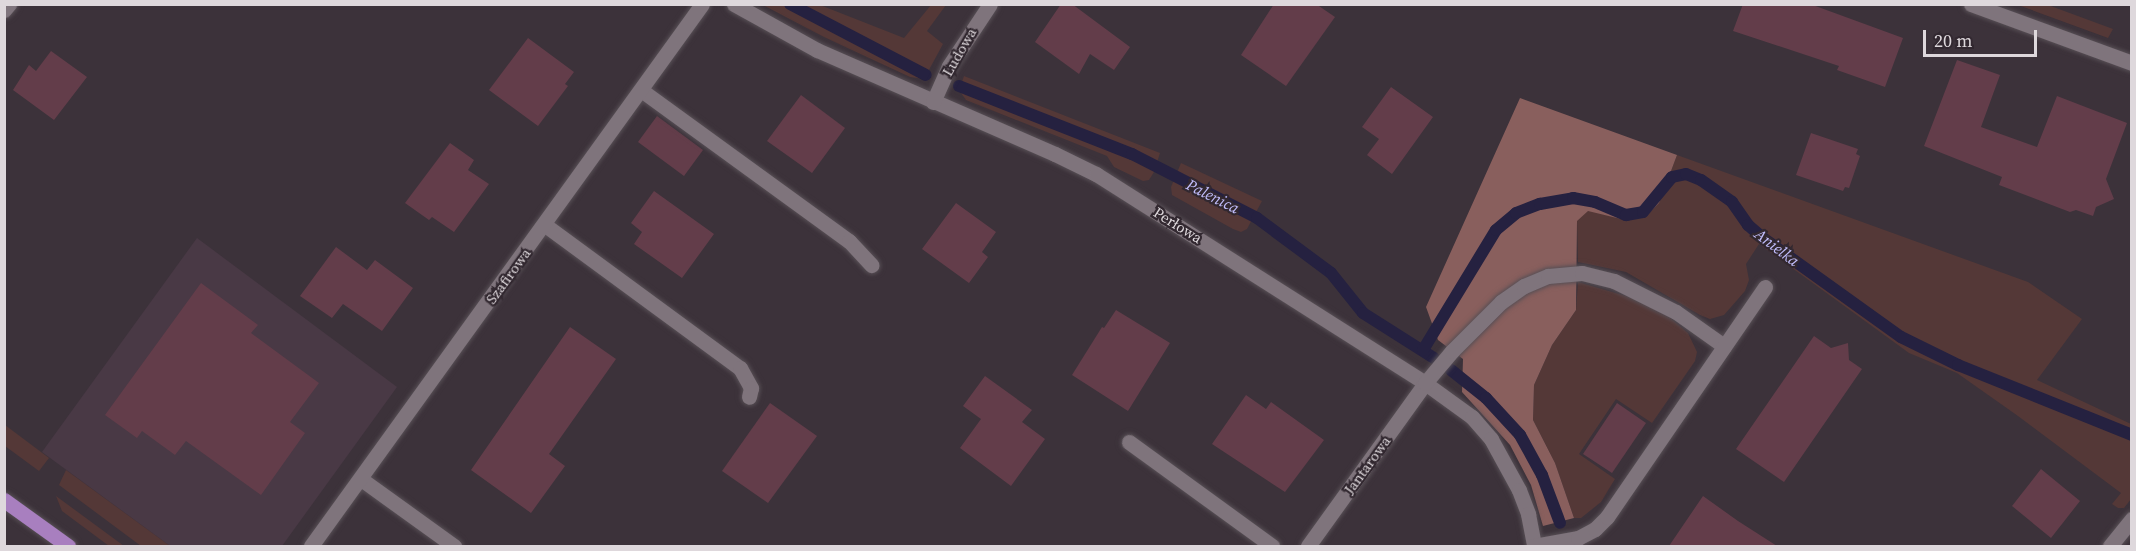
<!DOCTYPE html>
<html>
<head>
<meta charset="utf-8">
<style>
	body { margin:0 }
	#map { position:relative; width:2136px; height:551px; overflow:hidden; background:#3c323a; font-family:"Source Serif 4",serif }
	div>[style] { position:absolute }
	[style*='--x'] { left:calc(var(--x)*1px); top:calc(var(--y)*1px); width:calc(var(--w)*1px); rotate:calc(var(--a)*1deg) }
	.built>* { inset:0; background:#493945 }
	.green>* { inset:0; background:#543837 }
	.forest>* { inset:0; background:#895f5d }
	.stream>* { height:12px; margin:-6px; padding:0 6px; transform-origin:6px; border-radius:6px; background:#252140 }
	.building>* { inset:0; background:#633d4a }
	.roads { filter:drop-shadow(0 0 2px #574f55) drop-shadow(0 0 2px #574f55) }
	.minor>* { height:15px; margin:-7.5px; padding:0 7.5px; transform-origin:7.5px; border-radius:7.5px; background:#7f747c }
	.major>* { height:15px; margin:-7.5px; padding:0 7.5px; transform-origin:7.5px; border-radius:7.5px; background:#a87fbf }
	span { translate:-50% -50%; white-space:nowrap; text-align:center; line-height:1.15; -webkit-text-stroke:4.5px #322830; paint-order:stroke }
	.street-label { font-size:15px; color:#ded8dc }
	.water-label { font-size:16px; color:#c1bdfb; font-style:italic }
	.frame { position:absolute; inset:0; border:6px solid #ded8dc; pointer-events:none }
	.scale { position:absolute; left:1923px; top:30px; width:114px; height:27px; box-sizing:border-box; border:3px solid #ded8dc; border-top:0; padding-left:8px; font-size:18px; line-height:21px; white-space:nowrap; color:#ded8dc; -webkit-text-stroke:4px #322830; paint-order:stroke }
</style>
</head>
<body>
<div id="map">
	<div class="built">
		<div style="clip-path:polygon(197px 238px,397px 387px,282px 546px,170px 546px,42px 452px)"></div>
	</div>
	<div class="green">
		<div style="clip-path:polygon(763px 5px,820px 5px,904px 38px,931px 5px,946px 5px,927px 31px,943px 44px,924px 79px,910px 77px,824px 37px)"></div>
		<div style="clip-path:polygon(2018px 5px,2048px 5px,2113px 29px,2108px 38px)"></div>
		<div style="clip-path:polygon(964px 76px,1160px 153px,1154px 172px,1149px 180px,1143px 181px,1114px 167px,1107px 156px,966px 100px,959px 90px)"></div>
		<div style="clip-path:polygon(1677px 155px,2028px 282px,2082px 319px,2037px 380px,2131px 424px,2131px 499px,2124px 508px,2118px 508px,2112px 504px,2121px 493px,2018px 416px,1957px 373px,1909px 353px,1759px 244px,1746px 264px,1749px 280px,1745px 291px,1724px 315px,1710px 319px,1700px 315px,1626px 272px,1578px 262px,1577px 220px,1588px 210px,1621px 219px,1646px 216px,1659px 203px)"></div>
		<div style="clip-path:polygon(1181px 163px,1262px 201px,1247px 229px,1241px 232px,1233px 229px,1172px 195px,1171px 187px)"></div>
		<div style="clip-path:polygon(1578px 282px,1636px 299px,1669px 317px,1688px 333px,1697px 352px,1695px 361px,1652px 423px,1616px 399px,1579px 454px,1615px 479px,1601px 502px,1581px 518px,1574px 518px,1555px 463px,1533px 420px,1534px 385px,1552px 345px,1576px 310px)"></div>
		<div style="clip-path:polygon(5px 425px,49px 458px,39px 471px,5px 446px)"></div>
		<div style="clip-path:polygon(66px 470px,170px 546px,141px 546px,59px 485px)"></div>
		<div style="clip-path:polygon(56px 496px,124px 546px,109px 546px,62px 511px)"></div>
	</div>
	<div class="forest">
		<div style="clip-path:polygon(1520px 98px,1677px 155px,1659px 203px,1646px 216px,1621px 219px,1588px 211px,1577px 221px,1576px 310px,1552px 345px,1534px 385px,1533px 420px,1555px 463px,1574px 518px,1543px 526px,1531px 485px,1510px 445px,1462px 392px,1463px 359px,1438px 340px,1426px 307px)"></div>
	</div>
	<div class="stream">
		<div style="--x:790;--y:4;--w:153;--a:27.6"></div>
		<div style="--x:959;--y:86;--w:186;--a:21.5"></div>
		<div style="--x:1132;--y:154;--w:140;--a:27.1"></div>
		<div style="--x:1257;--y:218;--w:92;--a:36.6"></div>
		<div style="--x:1331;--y:273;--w:51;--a:51.3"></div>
		<div style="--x:1363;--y:313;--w:84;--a:32.4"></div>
		<div style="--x:1423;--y:350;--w:140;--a:-58.7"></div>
		<div style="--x:1496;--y:230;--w:26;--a:-40"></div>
		<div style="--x:1516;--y:213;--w:26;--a:-21"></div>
		<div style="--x:1540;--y:204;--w:34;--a:-10"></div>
		<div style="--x:1573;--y:198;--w:22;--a:10"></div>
		<div style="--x:1595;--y:202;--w:34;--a:23"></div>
		<div style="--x:1626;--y:215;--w:17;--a:-10"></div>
		<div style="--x:1643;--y:212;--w:45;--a:-50.4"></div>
		<div style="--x:1672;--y:177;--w:14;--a:-12"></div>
		<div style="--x:1686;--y:174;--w:16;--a:22"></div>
		<div style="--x:1701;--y:180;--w:38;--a:35"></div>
		<div style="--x:1732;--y:202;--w:28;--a:55"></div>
		<div style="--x:1748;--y:225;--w:20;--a:41"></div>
		<div style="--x:1763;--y:238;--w:170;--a:35.7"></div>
		<div style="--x:1901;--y:337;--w:64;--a:26.2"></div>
		<div style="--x:1958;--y:365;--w:188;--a:21.9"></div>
		<div style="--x:1451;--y:370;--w:45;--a:38.7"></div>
		<div style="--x:1486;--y:398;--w:50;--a:47.4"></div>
		<div style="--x:1520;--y:435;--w:46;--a:61.2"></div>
		<div style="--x:1542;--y:475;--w:51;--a:69.4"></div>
	</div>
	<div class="building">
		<div style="clip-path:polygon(1061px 4px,1072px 4px,1130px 47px,1114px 70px,1090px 54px,1079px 74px,1035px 42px)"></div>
		<div style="clip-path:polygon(1274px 4px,1316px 4px,1335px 17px,1286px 86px,1241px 55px)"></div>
		<div style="clip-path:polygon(1743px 4px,1810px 4px,1903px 38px,1885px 87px,1837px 70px,1839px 66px,1733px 31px)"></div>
		<div style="clip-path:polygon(528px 38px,574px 72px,565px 84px,568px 86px,538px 126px,489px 90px)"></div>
		<div style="clip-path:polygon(51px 51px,87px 77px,54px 120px,13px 90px,29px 65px,36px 71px)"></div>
		<div style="clip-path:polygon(1957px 60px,2000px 75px,1981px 127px,2037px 147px,2057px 96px,2127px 123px,2106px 179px,2114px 199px,2096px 207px,2093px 216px,2076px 210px,2070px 212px,1999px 185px,2002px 177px,1924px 146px)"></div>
		<div style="clip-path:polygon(1391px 87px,1433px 117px,1392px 174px,1367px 155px,1379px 139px,1362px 127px)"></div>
		<div style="clip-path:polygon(801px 95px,845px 128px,812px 173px,767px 141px)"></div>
		<div style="clip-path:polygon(657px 116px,703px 150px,684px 176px,638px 142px)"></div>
		<div style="clip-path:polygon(1811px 133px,1858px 149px,1856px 154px,1860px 156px,1849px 188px,1845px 187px,1843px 191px,1796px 175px)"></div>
		<div style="clip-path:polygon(450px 143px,474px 160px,468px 170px,489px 184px,454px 232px,432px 217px,429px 220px,405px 203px)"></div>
		<div style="clip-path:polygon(654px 191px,714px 234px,682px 278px,634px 244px,642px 232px,631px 223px)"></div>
		<div style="clip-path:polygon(956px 203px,996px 232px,982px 252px,988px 257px,969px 283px,922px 249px)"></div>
		<div style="clip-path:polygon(336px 247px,367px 270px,375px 260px,413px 288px,382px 331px,343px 304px,332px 318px,300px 296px)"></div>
		<div style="clip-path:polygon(201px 283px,258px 325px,251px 333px,319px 383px,290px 422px,305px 433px,261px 495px,186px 441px,175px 455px,142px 431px,137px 438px,105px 415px)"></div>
		<div style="clip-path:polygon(1116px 310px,1170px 343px,1128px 411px,1072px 375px,1102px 327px,1104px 328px)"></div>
		<div style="clip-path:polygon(570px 327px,616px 359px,549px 454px,565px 466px,531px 513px,471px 470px)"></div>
		<div style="clip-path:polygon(1814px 336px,1831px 348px,1848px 343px,1849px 360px,1862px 369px,1784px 482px,1736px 449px)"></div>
		<div style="clip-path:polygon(985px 376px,1032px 410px,1022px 422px,1045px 439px,1011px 486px,960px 448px,981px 419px,963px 406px)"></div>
		<div style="clip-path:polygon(1246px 395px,1266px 409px,1271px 402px,1324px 440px,1285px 492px,1212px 444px)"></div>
		<div style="clip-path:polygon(770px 403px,817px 436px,768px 503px,722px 471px)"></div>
		<div style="clip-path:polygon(1617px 403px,1646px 423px,1612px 473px,1583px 454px)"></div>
		<div style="clip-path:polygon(2041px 469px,2080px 501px,2051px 538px,2012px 506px)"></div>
		<div style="clip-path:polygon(1703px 496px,1738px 521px,1777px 546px,1669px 546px)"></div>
	</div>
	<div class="roads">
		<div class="minor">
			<div style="--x:734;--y:4;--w:95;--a:29"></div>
			<div style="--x:817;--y:50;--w:260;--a:23.6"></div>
			<div style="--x:1055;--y:154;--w:46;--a:26"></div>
			<div style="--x:1096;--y:174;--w:390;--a:32.4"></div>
			<div style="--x:1425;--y:383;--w:58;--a:35.9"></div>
			<div style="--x:1472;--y:417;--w:29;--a:49"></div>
			<div style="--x:1491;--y:439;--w:58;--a:61.2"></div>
			<div style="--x:1519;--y:490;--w:26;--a:69"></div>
			<div style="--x:1528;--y:514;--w:33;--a:79"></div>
			<div style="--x:1971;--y:4;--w:171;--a:20.1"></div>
			<div style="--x:4;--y:10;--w:8;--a:-50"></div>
			<div style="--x:641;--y:90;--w:257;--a:36"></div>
			<div style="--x:849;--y:241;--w:33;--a:47"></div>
			<div style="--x:933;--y:102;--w:39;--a:-66"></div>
			<div style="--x:949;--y:66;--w:74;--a:-56.5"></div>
			<div style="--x:545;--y:225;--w:242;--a:36.3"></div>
			<div style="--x:740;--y:368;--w:23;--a:61"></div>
			<div style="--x:751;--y:388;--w:9;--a:103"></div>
			<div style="--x:1129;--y:442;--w:177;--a:36"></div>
			<div style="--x:361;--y:479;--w:115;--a:35.8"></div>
			<div style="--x:311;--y:546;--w:668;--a:-54.19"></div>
			<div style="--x:1308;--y:546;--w:201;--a:-54.3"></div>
			<div style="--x:1425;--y:383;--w:42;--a:-49.8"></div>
			<div style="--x:1452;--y:351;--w:69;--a:-45"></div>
			<div style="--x:1501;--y:302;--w:28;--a:-35"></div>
			<div style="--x:1524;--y:286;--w:26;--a:-23"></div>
			<div style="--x:1548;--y:276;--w:34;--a:-5"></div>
			<div style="--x:1582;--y:273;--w:33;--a:14"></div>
			<div style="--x:1614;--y:281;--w:69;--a:26.6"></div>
			<div style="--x:1676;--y:312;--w:59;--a:35.3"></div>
			<div style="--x:1534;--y:546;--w:45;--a:-10.3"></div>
			<div style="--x:1578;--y:538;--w:19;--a:-28"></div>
			<div style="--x:1595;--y:529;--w:17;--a:-45"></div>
			<div style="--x:1607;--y:517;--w:279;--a:-55.5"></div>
			<div style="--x:2110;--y:546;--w:35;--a:-51"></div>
		</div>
		<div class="major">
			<div style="--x:4;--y:500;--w:79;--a:35.7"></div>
		</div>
	</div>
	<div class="street-label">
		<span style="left:959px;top:52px;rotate:-60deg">Ludowa</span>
		<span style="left:1178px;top:225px;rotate:32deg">Perłowa</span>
		<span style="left:508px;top:276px;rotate:-54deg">Szafirowa</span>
		<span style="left:1367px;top:465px;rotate:-54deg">Jantarowa</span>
	</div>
	<div class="water-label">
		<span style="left:1213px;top:196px;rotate:27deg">Palenica</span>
		<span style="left:1777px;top:247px;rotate:37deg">Anielka</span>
	</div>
	<div class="frame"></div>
	<div class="scale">20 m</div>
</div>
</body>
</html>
